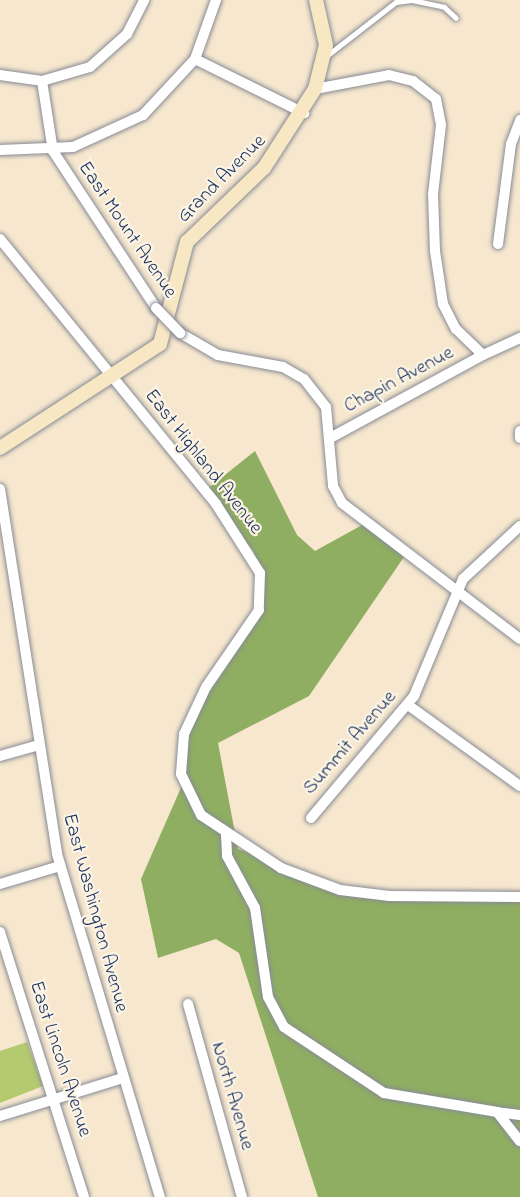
<!DOCTYPE html>
<html>
<head>
<meta charset="utf-8">
<style>
	body { margin:0 }
	#map { position:relative; width:520px; height:1197px; overflow:hidden; background:#f6e7ce; font-family:"Indie Flower",sans-serif }
	div>[style] { position:absolute }
	[style*='--x'] { left:calc(var(--x)*1px); top:calc(var(--y)*1px); width:calc(var(--w)*1px); rotate:calc(var(--a)*1deg) }
	.green>* { inset:0; background:#b4ca6e }
	.forest>* { inset:0; background:#8fae61 }
	.roads { filter:drop-shadow(0 0 2px #888b96) drop-shadow(0 0 2px #888b96) }
	.lane>* { height:5px; margin:-2.5px; padding:0 2.5px; transform-origin:2.5px; border-radius:2.5px; background:#fff }
	.street>* { height:10px; margin:-5px; padding:0 5px; transform-origin:5px; border-radius:5px; background:#fff }
	.secondary>* { height:14px; margin:-7px; padding:0 7px; transform-origin:7px; border-radius:7px; background:#f7e8c3 }
	.bridges { filter:drop-shadow(0 0 2px #888b96) drop-shadow(0 0 2px #888b96) }
	.street-bridge>* { height:10px; margin:-5px; padding:0 5px; transform-origin:5px; border-radius:5px; background:#fff }
	span { translate:-50% -50%; white-space:nowrap; text-align:center; line-height:1.15; -webkit-text-stroke:4.5px #fcf5e5; paint-order:stroke }
	.street-label { font-size:20px; color:#1b2f5e }
</style>
</head>
<body>
<div id="map">
	<div class="green">
		<div style="clip-path:polygon(27px 1042px,43px 1086px,0 1103px,0 1051px)"></div>
	</div>
	<div class="forest">
		<div style="clip-path:polygon(255px 451px,297px 535px,315px 551px,364px 524px,406px 554px,309px 696px,218px 743px,238px 849px,357px 893px,520px 894px,520px 1197px,318px 1197px,239px 953px,216px 939px,158px 958px,141px 879px,183px 783px,191px 718px,261px 599px,254px 552px,206px 490px)"></div>
	</div>
	<div class="roads">
		<div class="lane">
			<div style="--x:412;--y:0;--w:33;--a:12"></div>
			<div style="--x:444;--y:7;--w:16;--a:43"></div>
			<div style="--x:325;--y:57;--w:90;--a:-37.8"></div>
			<div style="--x:396;--y:2;--w:15;--a:-8"></div>
		</div>
		<div class="street">
			<div style="--x:195;--y:59;--w:122;--a:26.4"></div>
			<div style="--x:0;--y:75;--w:42;--a:8.1"></div>
			<div style="--x:42;--y:81;--w:50;--a:-16.3"></div>
			<div style="--x:90;--y:67;--w:50;--a:-41.7"></div>
			<div style="--x:127;--y:34;--w:38;--a:-63"></div>
			<div style="--x:42;--y:81;--w:71;--a:81.1"></div>
			<div style="--x:53;--y:151;--w:188;--a:56.7"></div>
			<div style="--x:315;--y:89;--w:75;--a:-10.7"></div>
			<div style="--x:389;--y:75;--w:25;--a:14"></div>
			<div style="--x:413;--y:81;--w:29;--a:38"></div>
			<div style="--x:436;--y:99;--w:26;--a:79"></div>
			<div style="--x:441;--y:125;--w:69;--a:96.6"></div>
			<div style="--x:433;--y:194;--w:57;--a:88"></div>
			<div style="--x:435;--y:251;--w:54;--a:81.4"></div>
			<div style="--x:443;--y:304;--w:28;--a:63"></div>
			<div style="--x:456;--y:329;--w:37;--a:44"></div>
			<div style="--x:483;--y:355;--w:41;--a:-24.7"></div>
			<div style="--x:0;--y:150;--w:73;--a:-2.4"></div>
			<div style="--x:73;--y:147;--w:77;--a:-24.6"></div>
			<div style="--x:143;--y:115;--w:76;--a:-47.1"></div>
			<div style="--x:195;--y:59;--w:63;--a:-70.4"></div>
			<div style="--x:0;--y:239;--w:342;--a:50.8"></div>
			<div style="--x:216;--y:504;--w:82;--a:57.5"></div>
			<div style="--x:260;--y:573;--w:37;--a:92"></div>
			<div style="--x:259;--y:610;--w:93;--a:124.5"></div>
			<div style="--x:206;--y:687;--w:52;--a:115.1"></div>
			<div style="--x:184;--y:734;--w:40;--a:94.3"></div>
			<div style="--x:181;--y:774;--w:46;--a:64"></div>
			<div style="--x:201;--y:815;--w:96;--a:33.5"></div>
			<div style="--x:281;--y:868;--w:63;--a:20.4"></div>
			<div style="--x:340;--y:890;--w:50;--a:6.8"></div>
			<div style="--x:390;--y:896;--w:130;--a:0.4"></div>
			<div style="--x:498;--y:244;--w:101;--a:-82.6"></div>
			<div style="--x:511;--y:144;--w:26;--a:-69"></div>
			<div style="--x:180;--y:333;--w:44;--a:30.1"></div>
			<div style="--x:218;--y:355;--w:66;--a:10.5"></div>
			<div style="--x:283;--y:367;--w:24;--a:30"></div>
			<div style="--x:304;--y:379;--w:36;--a:52"></div>
			<div style="--x:326;--y:407;--w:79;--a:84.9"></div>
			<div style="--x:333;--y:486;--w:19;--a:62"></div>
			<div style="--x:342;--y:503;--w:224;--a:37.4"></div>
			<div style="--x:520;--y:431;--w:7;--a:90"></div>
			<div style="--x:332;--y:437;--w:172;--a:-28.5"></div>
			<div style="--x:0;--y:489;--w:369;--a:81.1"></div>
			<div style="--x:57;--y:854;--w:358;--a:73.3"></div>
			<div style="--x:408;--y:705;--w:138;--a:35.9"></div>
			<div style="--x:0;--y:756;--w:41;--a:-15.8"></div>
			<div style="--x:311;--y:818;--w:160;--a:-49.8"></div>
			<div style="--x:414;--y:696;--w:127;--a:-67.3"></div>
			<div style="--x:463;--y:579;--w:78;--a:-42.9"></div>
			<div style="--x:226;--y:835;--w:21;--a:87"></div>
			<div style="--x:227;--y:856;--w:59;--a:61.7"></div>
			<div style="--x:255;--y:908;--w:90;--a:81.7"></div>
			<div style="--x:268;--y:997;--w:34;--a:62"></div>
			<div style="--x:284;--y:1027;--w:120;--a:33.4"></div>
			<div style="--x:384;--y:1093;--w:115;--a:9.5"></div>
			<div style="--x:0;--y:884;--w:63;--a:-16.7"></div>
			<div style="--x:0;--y:932;--w:278;--a:72.4"></div>
			<div style="--x:188;--y:1004;--w:200;--a:74.4"></div>
			<div style="--x:520;--y:1115;--w:23;--a:-173"></div>
			<div style="--x:497;--y:1112;--w:37;--a:52"></div>
			<div style="--x:0;--y:1116;--w:129;--a:-17.2"></div>
		</div>
		<div class="secondary">
			<div style="--x:0;--y:448;--w:191;--a:-33"></div>
			<div style="--x:160;--y:344;--w:106;--a:-75.2"></div>
			<div style="--x:187;--y:242;--w:107;--a:-43.9"></div>
			<div style="--x:264;--y:168;--w:94;--a:-57.2"></div>
			<div style="--x:315;--y:89;--w:45;--a:-76"></div>
			<div style="--x:326;--y:45;--w:46;--a:-102.5"></div>
		</div>
	</div>
	<div class="bridges">
		<div class="street-bridge">
			<div style="--x:156;--y:308;--w:35;--a:46"></div>
		</div>
	</div>
	<div class="street-label">
		<span style="left:222px;top:179px;rotate:-45deg">Grand Avenue</span>
		<span style="left:127px;top:230px;rotate:56deg">East Mount Avenue</span>
		<span style="left:399px;top:380px;rotate:-28deg">Chapin Avenue</span>
		<span style="left:203px;top:462px;rotate:52deg">East Highland Avenue</span>
		<span style="left:350px;top:743px;rotate:-49deg">Summit Avenue</span>
		<span style="left:95px;top:913px;rotate:75deg">East Washington Avenue</span>
		<span style="left:60px;top:1059px;rotate:72deg">East Lincoln Avenue</span>
		<span style="left:232px;top:1096px;rotate:74deg">North Avenue</span>
	</div>
</div>
</body>
</html>
